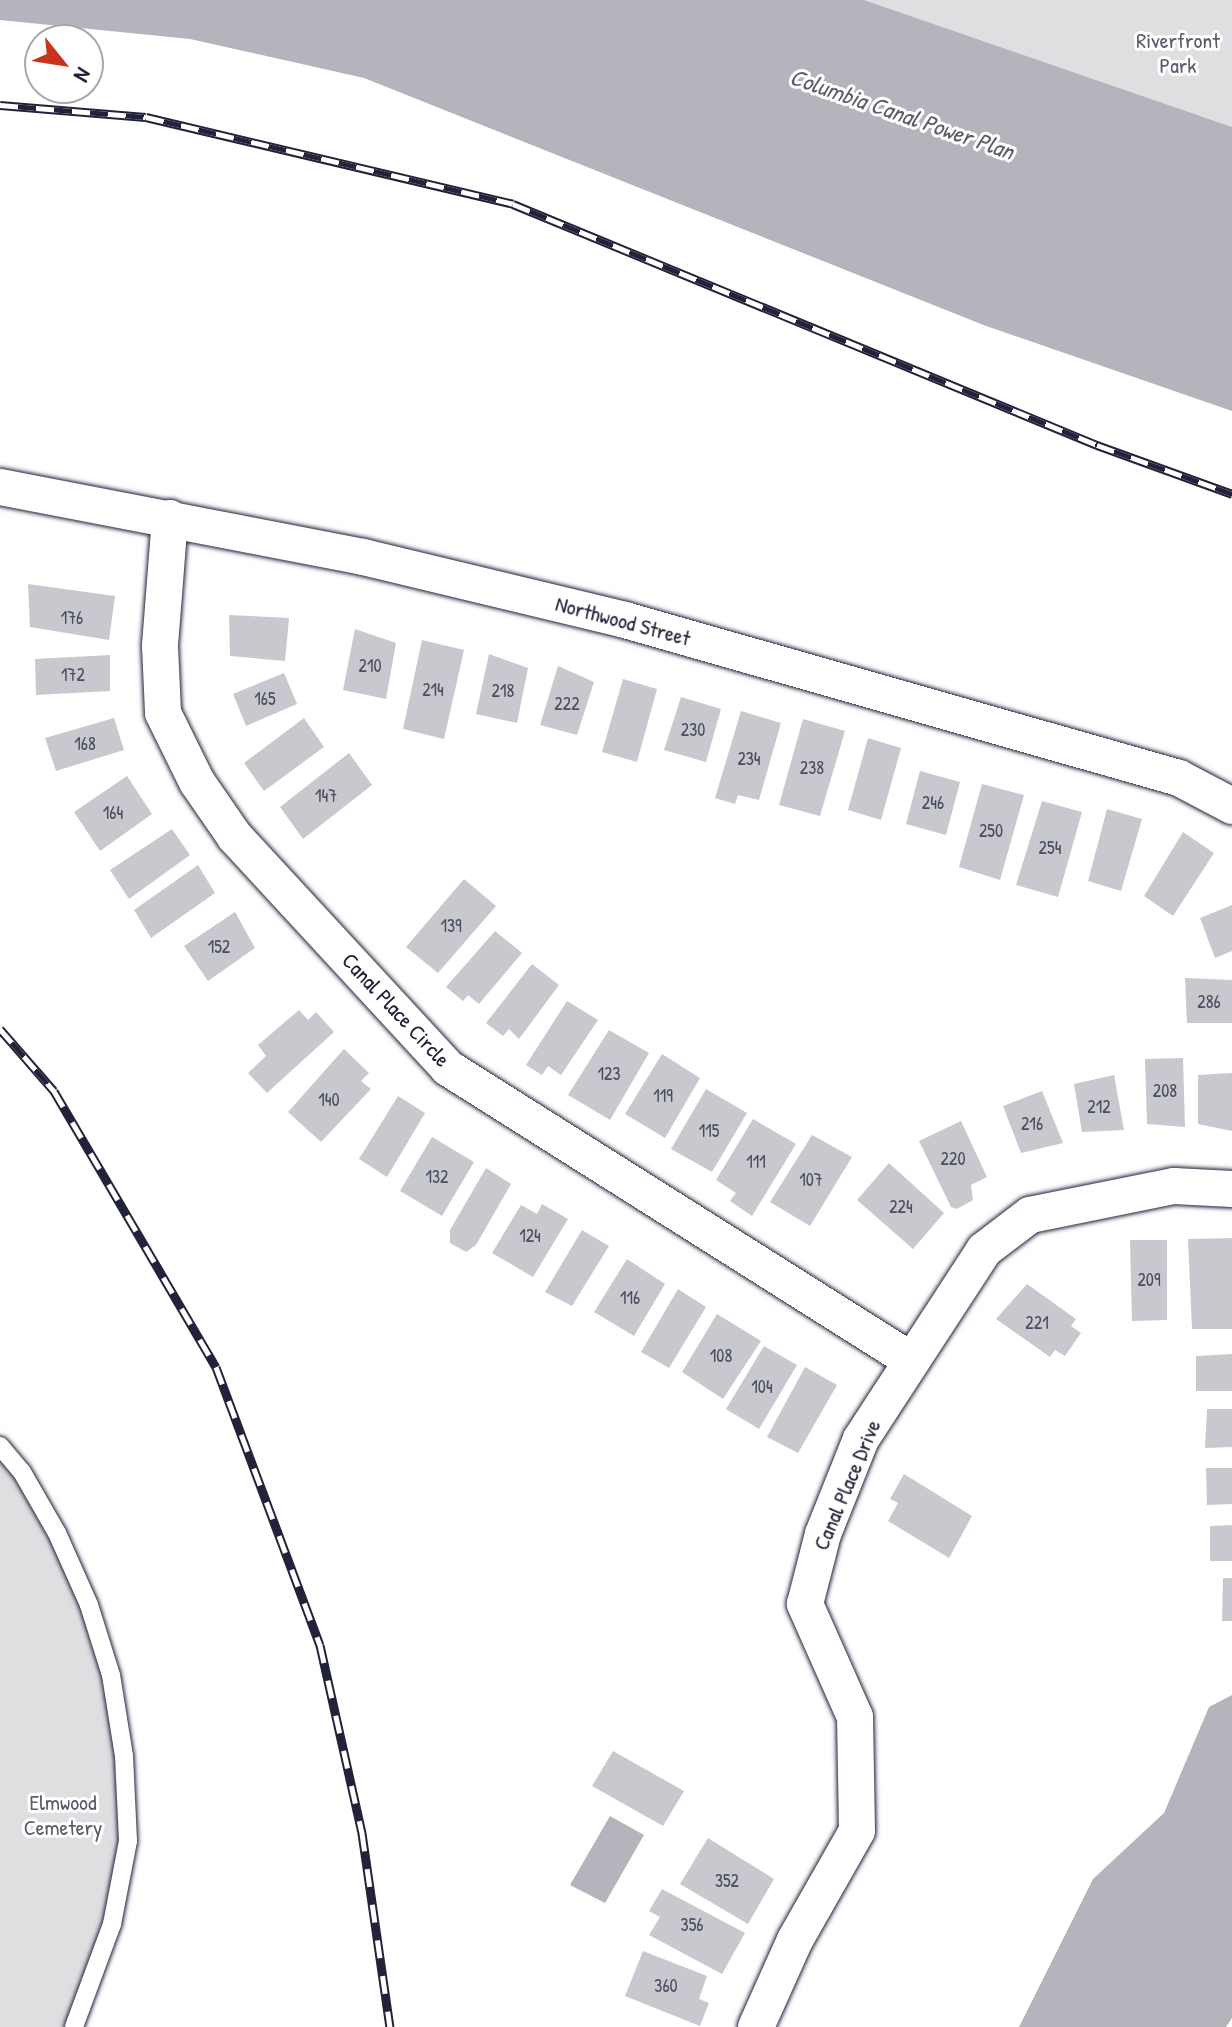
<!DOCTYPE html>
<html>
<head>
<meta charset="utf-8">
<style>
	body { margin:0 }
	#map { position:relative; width:1232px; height:2027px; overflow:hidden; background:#fff; font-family:"Patrick Hand",sans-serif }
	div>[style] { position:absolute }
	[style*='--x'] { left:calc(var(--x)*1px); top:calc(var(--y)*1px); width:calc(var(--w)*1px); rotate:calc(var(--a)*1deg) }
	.green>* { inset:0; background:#dfdfe2 }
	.water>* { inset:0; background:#b4b4bc }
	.building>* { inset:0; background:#c8c8cf }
	.roads { filter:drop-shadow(0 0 2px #22223b) drop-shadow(0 0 2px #22223b) }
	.lane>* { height:18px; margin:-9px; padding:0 9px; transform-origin:9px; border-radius:9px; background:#fff }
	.street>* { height:36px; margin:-18px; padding:0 18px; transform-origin:18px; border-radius:18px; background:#fff }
	.rail>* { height:9px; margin-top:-4.5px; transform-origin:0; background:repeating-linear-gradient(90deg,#fff 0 18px,#22223b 0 36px); box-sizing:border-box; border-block:2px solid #22223b }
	span { translate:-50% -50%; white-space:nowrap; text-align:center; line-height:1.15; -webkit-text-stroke:6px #fff; paint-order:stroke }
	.number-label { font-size:18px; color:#4c4c60 }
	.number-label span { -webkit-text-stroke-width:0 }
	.park-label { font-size:22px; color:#5b5b6d }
	.street-label { font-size:22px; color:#22223b }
	.water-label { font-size:24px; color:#5c5c6f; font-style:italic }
	.north { position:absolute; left:24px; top:24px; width:80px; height:80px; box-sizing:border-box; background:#fff; border:2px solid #a7a7b1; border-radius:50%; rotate:120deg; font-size:22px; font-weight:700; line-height:32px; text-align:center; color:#22223b }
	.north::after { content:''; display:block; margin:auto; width:28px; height:36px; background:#c8321e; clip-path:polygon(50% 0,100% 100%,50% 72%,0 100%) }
</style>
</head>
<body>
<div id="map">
	<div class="green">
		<div style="clip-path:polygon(864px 0,1232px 0,1232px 127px,1010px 53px)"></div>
		<div style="clip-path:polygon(0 1446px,22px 1472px,111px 1675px,128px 1841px,74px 2027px,0 2027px)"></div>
	</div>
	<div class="water">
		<div style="clip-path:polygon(0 0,864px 0,1232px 127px,1232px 411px,986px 326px,364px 78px,190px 39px,0 20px)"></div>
		<div style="clip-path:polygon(1232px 1695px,1232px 2018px,1226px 2027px,1019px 2027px,1093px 1879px,1164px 1813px,1209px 1707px)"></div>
		<div style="clip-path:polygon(610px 1816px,644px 1835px,605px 1903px,570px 1885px)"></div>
	</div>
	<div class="building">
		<div style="clip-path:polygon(28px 584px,115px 596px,109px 640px,30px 627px)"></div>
		<div style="clip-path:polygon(229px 615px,289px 618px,285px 661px,230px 656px)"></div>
		<div style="clip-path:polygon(355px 629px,396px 643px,386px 699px,343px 690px)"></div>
		<div style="clip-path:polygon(422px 640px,464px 650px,444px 739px,403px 729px)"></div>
		<div style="clip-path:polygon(489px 654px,528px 668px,517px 723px,476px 714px)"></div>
		<div style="clip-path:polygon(110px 655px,110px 691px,36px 695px,35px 659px)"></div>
		<div style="clip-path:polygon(558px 666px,594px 682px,577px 735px,540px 725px)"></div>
		<div style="clip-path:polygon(284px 673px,297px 704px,246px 726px,233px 694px)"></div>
		<div style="clip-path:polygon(623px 679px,657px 689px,637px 762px,602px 752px)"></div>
		<div style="clip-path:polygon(681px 697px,721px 709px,706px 762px,664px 750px)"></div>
		<div style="clip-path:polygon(741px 711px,781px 723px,759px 800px,738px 795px,735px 804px,715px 798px)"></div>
		<div style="clip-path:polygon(114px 718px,124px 750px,56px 771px,45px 738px)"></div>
		<div style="clip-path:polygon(304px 718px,324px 747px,264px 791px,244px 763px)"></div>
		<div style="clip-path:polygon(803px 719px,845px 731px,820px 816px,779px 805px)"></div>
		<div style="clip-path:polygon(868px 738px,901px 748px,881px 820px,848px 810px)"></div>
		<div style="clip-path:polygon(349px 753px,372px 785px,303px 839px,280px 807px)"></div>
		<div style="clip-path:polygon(920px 771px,960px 782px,946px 835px,906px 824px)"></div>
		<div style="clip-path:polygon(127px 776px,152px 814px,100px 851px,74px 812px)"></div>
		<div style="clip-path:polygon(982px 784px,1024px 795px,1000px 880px,959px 867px)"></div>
		<div style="clip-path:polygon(1042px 801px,1082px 812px,1058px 897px,1016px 885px)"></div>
		<div style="clip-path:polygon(1107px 809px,1142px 819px,1121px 891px,1088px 881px)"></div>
		<div style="clip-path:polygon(172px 829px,190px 855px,129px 899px,110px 870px)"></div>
		<div style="clip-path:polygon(1183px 832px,1214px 853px,1173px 916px,1144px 896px)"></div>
		<div style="clip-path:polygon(198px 865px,215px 893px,151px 938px,134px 910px)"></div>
		<div style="clip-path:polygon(464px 879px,496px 906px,438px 973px,406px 947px)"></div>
		<div style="clip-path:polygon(1232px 905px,1232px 951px,1215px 958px,1200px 918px)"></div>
		<div style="clip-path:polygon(235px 912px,255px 948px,208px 981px,184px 946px)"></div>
		<div style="clip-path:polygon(495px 931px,522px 953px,479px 1004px,468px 995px,463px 1001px,446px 987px)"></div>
		<div style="clip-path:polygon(532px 964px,559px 985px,519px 1039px,509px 1029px,503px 1036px,486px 1023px)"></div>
		<div style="clip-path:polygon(1185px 978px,1232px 980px,1232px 1023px,1187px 1023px)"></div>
		<div style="clip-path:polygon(567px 1001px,598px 1020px,561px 1075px,548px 1066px,542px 1075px,526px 1065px)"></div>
		<div style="clip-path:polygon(299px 1010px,308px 1020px,316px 1012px,334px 1032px,267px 1093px,248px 1073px,266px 1056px,258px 1045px)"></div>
		<div style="clip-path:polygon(609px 1030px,649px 1053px,610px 1120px,568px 1095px)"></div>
		<div style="clip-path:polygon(344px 1049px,369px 1073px,361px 1081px,371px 1089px,321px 1142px,288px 1112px)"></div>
		<div style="clip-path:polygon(662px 1054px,700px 1078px,665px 1138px,625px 1114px)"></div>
		<div style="clip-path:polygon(1183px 1058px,1185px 1127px,1147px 1124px,1145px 1059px)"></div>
		<div style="clip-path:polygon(1232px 1073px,1232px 1131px,1198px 1124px,1198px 1075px)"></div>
		<div style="clip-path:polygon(1114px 1075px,1124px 1130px,1082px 1132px,1074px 1084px)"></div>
		<div style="clip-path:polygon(706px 1089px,747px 1113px,712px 1172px,671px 1149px)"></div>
		<div style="clip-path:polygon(1042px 1091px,1063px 1143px,1021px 1153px,1003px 1106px)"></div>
		<div style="clip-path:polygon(398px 1096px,425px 1113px,387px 1177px,359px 1159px)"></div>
		<div style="clip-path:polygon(753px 1119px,796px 1144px,752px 1216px,730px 1201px,736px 1193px,716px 1180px)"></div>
		<div style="clip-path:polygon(961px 1121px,987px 1177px,971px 1185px,973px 1200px,957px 1209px,951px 1207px,919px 1141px)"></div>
		<div style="clip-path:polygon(812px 1135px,852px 1157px,810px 1226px,770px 1202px)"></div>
		<div style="clip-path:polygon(432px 1137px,474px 1162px,442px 1216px,400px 1191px)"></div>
		<div style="clip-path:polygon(889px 1163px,944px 1213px,913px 1249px,857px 1200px)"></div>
		<div style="clip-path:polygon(486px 1168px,511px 1184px,476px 1245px,466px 1252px,450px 1243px,450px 1230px)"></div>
		<div style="clip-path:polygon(542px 1204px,568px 1219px,533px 1277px,492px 1253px,521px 1205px,537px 1214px)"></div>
		<div style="clip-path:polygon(582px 1230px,609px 1246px,572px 1306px,545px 1292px)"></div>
		<div style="clip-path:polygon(1232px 1238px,1232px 1329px,1192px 1329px,1188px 1239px)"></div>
		<div style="clip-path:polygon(1130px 1240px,1167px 1240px,1167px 1320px,1132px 1321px)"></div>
		<div style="clip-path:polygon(627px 1259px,665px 1284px,634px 1336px,594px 1312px)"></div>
		<div style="clip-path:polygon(1027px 1284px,1076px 1319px,1071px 1326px,1081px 1333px,1065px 1356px,1055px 1350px,1050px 1357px,996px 1319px)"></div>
		<div style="clip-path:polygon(678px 1289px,706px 1307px,669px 1368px,641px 1352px)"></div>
		<div style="clip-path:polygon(717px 1314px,761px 1341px,723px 1399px,682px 1372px)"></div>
		<div style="clip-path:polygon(764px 1346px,797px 1365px,759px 1429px,726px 1409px)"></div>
		<div style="clip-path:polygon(1232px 1354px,1232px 1391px,1196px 1391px,1196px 1356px)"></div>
		<div style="clip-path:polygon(805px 1367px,837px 1385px,798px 1453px,767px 1437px)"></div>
		<div style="clip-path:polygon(1207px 1409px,1232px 1409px,1232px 1447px,1205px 1448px)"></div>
		<div style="clip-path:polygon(1206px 1468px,1232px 1468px,1232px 1504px,1207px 1505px)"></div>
		<div style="clip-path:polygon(904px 1474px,972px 1516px,949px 1558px,888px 1521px,898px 1503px,890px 1499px)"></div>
		<div style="clip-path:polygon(1232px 1525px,1232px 1561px,1210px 1561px,1210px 1526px)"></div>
		<div style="clip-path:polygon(1223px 1578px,1232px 1578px,1232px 1621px,1222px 1621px)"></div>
		<div style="clip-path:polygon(613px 1751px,684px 1791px,663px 1826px,592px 1786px)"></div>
		<div style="clip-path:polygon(708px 1838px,774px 1879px,748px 1924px,680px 1884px)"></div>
		<div style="clip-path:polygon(662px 1889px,745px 1933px,722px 1974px,649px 1935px,660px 1917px,649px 1911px)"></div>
		<div style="clip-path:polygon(643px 1951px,707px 1976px,699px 1999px,709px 2003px,700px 2026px,625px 1996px)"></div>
	</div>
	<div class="roads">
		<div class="lane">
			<div style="--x:0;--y:1446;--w:34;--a:50"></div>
			<div style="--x:22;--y:1472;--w:70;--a:60.2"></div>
			<div style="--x:57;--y:1533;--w:79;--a:66"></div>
			<div style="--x:89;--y:1605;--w:73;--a:72.6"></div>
			<div style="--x:111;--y:1675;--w:82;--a:80.9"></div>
			<div style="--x:124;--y:1756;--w:85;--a:87.3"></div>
			<div style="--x:128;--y:1841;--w:85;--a:100.9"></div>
			<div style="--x:112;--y:1924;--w:110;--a:110.3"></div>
		</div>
		<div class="street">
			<div style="--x:0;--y:487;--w:370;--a:10.9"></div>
			<div style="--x:363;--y:557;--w:269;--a:13.5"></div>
			<div style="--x:625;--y:620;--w:576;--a:15.92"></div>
			<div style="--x:1179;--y:778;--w:60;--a:27.8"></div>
			<div style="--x:170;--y:518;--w:128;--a:94.5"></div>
			<div style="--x:160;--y:646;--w:67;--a:87.4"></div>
			<div style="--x:163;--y:713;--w:77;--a:63.8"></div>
			<div style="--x:197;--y:782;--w:67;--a:55.4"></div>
			<div style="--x:235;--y:837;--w:314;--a:47.3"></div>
			<div style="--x:448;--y:1068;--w:545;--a:32.26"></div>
			<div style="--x:756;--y:2027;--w:95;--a:-65.9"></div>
			<div style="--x:795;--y:1940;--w:125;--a:-60.4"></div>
			<div style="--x:857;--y:1831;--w:114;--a:-91"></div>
			<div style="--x:855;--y:1717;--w:124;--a:-113.9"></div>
			<div style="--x:805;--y:1604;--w:72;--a:-75.6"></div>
			<div style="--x:823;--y:1534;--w:102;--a:-68.2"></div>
			<div style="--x:861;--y:1439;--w:225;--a:-56.9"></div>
			<div style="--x:984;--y:1250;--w:58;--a:-37.3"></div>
			<div style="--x:1030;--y:1215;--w:147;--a:-11.4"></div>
			<div style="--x:1174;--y:1186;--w:58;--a:3"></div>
		</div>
	</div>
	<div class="rail">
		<div style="--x:0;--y:105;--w:146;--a:4.7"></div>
		<div style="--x:146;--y:117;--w:377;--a:13.3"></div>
		<div style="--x:513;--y:204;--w:632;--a:22.42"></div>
		<div style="--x:1097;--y:445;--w:144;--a:19.9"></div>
		<div style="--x:0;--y:1029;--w:82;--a:48.9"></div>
		<div style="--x:54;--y:1091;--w:320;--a:59.6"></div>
		<div style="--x:216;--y:1367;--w:297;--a:69.5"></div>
		<div style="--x:320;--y:1645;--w:193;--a:77.4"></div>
		<div style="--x:362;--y:1833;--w:196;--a:81.8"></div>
	</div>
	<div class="number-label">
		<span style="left:72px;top:618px">176</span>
		<span style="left:370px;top:666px">210</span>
		<span style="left:73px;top:675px">172</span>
		<span style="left:433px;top:690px">214</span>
		<span style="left:503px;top:691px">218</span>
		<span style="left:265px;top:699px">165</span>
		<span style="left:567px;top:704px">222</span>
		<span style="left:693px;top:730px">230</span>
		<span style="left:85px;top:744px">168</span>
		<span style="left:749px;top:759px">234</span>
		<span style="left:812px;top:768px">238</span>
		<span style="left:326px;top:796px">147</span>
		<span style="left:933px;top:803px">246</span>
		<span style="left:113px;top:813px">164</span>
		<span style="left:991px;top:831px">250</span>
		<span style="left:1050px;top:848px">254</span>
		<span style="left:451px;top:926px">139</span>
		<span style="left:219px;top:947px">152</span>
		<span style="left:1209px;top:1002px">286</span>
		<span style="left:609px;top:1074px">123</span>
		<span style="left:1165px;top:1091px">208</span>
		<span style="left:663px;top:1096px">119</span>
		<span style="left:329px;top:1100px">140</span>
		<span style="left:1099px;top:1107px">212</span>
		<span style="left:1032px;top:1124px">216</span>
		<span style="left:709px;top:1131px">115</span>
		<span style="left:953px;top:1159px">220</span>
		<span style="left:756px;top:1162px">111</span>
		<span style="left:437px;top:1177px">132</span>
		<span style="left:811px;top:1180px">107</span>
		<span style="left:901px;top:1207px">224</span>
		<span style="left:530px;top:1236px">124</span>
		<span style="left:1149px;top:1280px">209</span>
		<span style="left:630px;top:1298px">116</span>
		<span style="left:1037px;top:1323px">221</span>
		<span style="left:721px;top:1356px">108</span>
		<span style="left:762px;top:1387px">104</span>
		<span style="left:727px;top:1881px">352</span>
		<span style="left:692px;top:1925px">356</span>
		<span style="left:666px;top:1986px">360</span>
	</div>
	<div class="park-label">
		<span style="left:1178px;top:53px">Riverfront<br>Park</span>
		<span style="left:63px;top:1815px">Elmwood<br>Cemetery</span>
	</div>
	<div class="street-label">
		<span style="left:623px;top:621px;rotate:15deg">Northwood Street</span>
		<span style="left:396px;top:1010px;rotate:47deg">Canal Place Circle</span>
		<span style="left:847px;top:1485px;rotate:-67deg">Canal Place Drive</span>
	</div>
	<div class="water-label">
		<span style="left:902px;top:114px;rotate:19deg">Columbia Canal Power Plan</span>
	</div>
	<div class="north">N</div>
</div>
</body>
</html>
